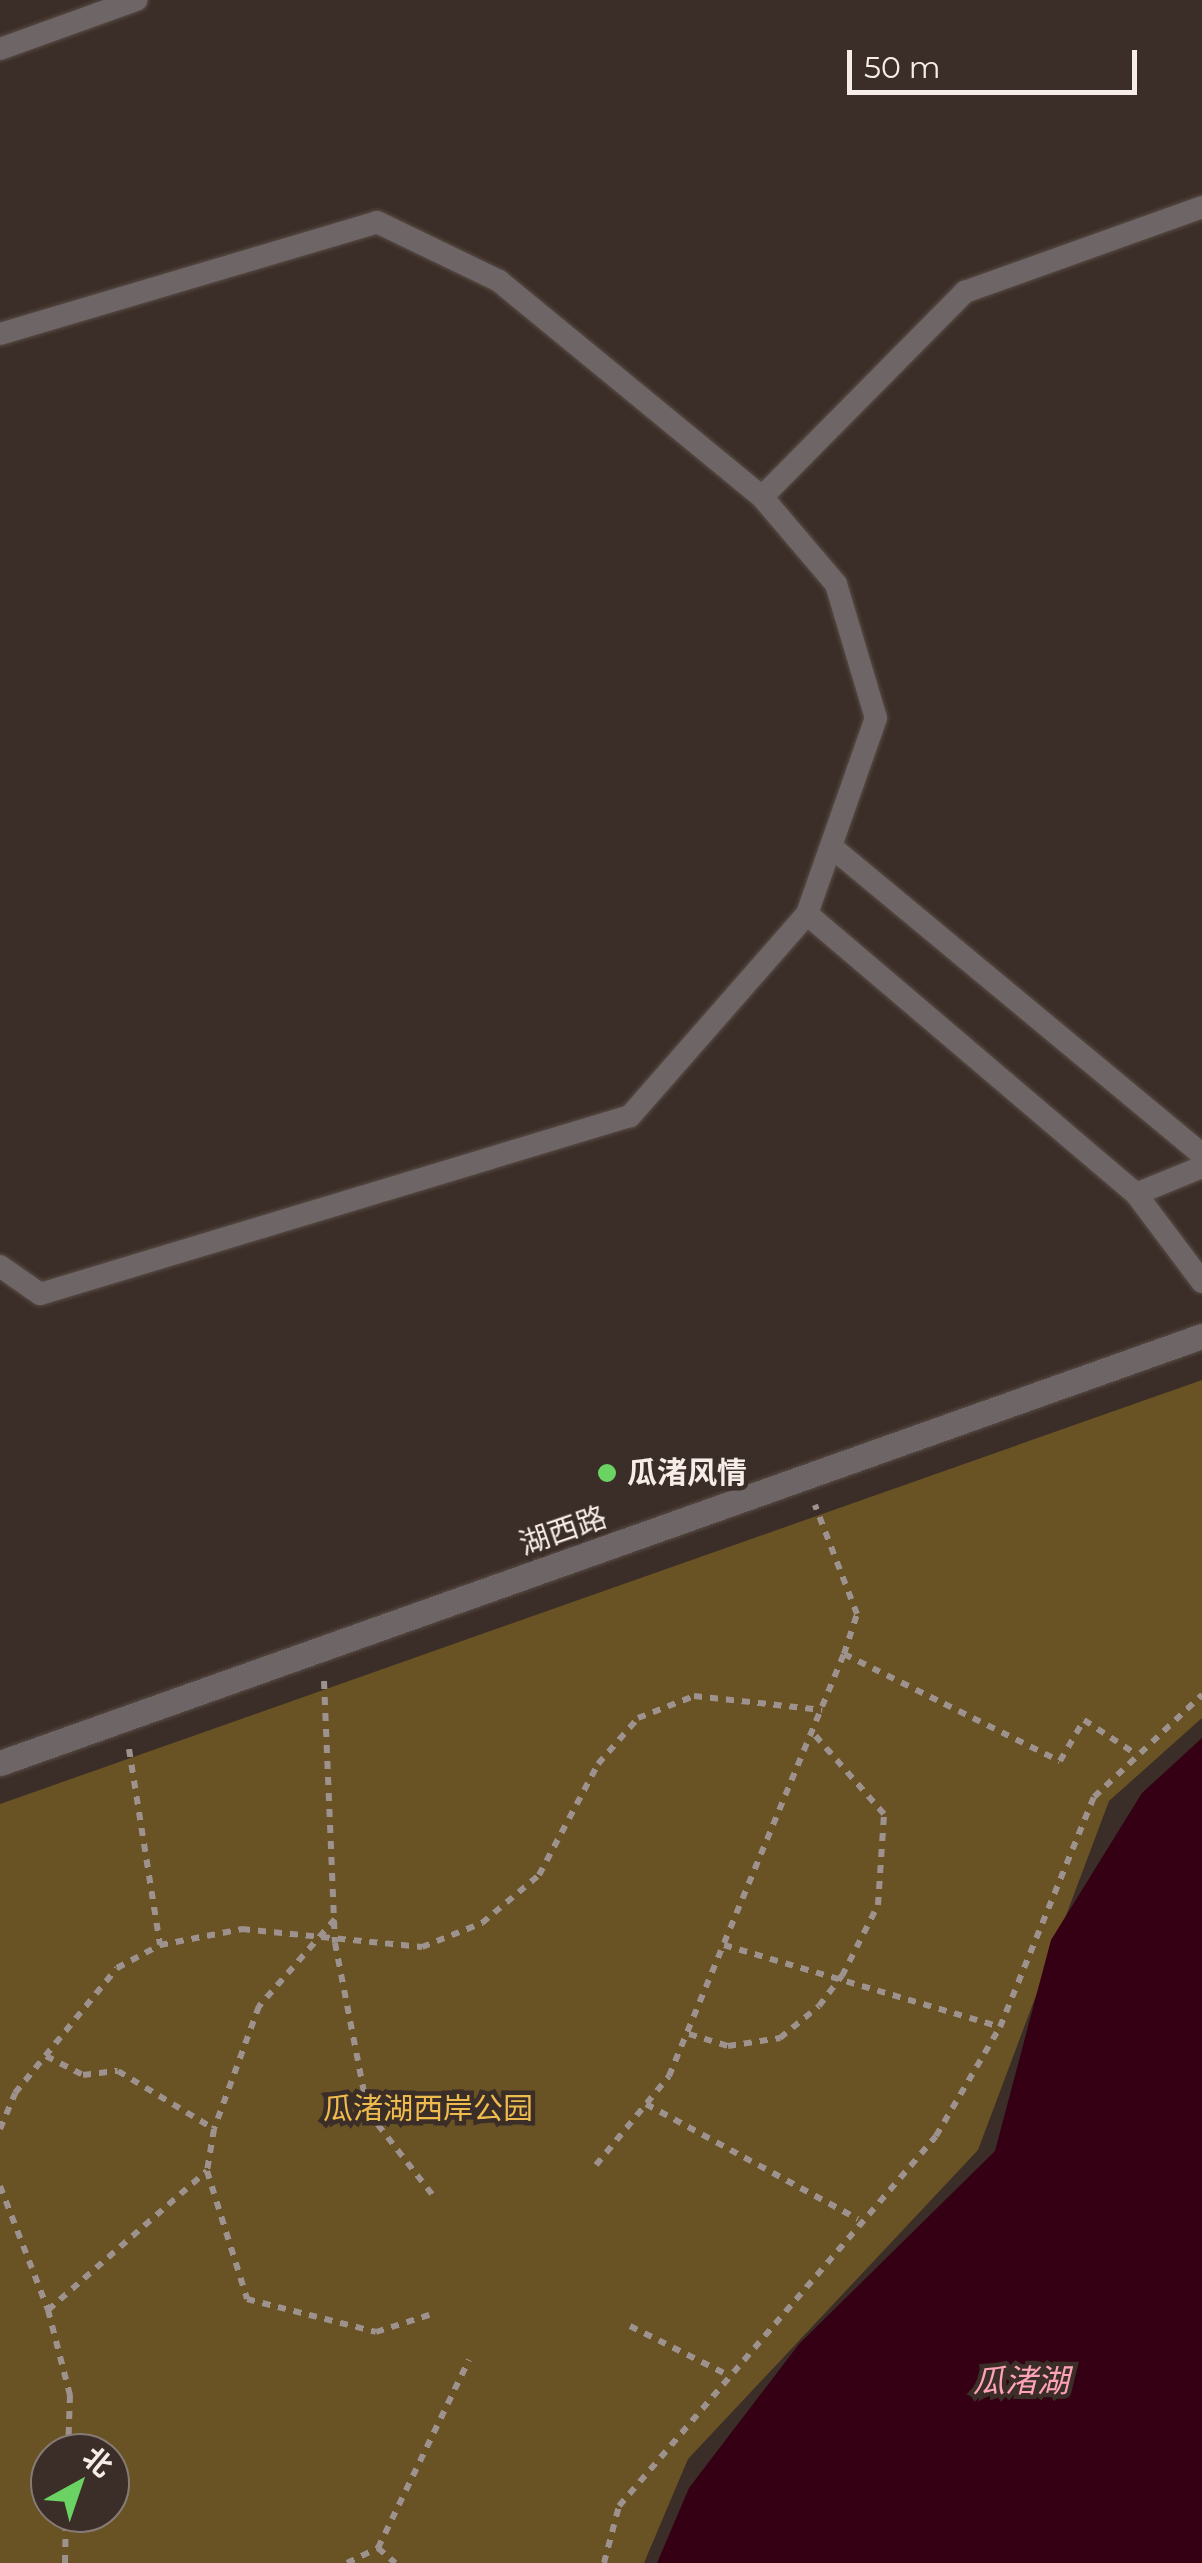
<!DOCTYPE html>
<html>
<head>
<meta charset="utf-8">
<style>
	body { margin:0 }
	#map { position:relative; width:1202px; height:2563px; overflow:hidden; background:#3b2d27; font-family:Montserrat,"Noto Sans SC",sans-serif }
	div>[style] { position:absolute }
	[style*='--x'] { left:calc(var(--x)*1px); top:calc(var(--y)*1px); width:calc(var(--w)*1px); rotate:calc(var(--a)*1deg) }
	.green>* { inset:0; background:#695224 }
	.water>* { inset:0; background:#350013 }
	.path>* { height:6px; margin-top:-3px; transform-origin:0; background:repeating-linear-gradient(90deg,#9d928d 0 8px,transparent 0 16px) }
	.roads { filter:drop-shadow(0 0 2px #594c46) drop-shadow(0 0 2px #594c46) }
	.service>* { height:22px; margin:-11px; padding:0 11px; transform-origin:11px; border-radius:11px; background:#6e6666 }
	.tertiary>* { height:25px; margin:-12.5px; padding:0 12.5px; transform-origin:12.5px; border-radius:12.5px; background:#6e6666 }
	.dots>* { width:28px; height:28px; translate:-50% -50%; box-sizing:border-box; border:5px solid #3b2d27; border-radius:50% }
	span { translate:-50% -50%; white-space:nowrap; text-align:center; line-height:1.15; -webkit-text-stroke:9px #3b2d27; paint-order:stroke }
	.poi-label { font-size:30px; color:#f6ede9; font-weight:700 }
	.left { translate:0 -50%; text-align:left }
	.street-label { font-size:30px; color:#f6ede9 }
	.park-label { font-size:30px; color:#eebb4d }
	.water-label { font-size:32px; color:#fea3b7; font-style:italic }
	.north { position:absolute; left:30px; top:2433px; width:100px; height:100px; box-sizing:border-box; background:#3b2d27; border:2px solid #867a75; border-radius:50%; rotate:40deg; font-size:28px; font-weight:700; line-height:40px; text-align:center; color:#f6ede9 }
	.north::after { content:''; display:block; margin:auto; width:35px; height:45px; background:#6bd363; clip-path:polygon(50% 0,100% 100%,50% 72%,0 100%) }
	.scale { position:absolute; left:847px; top:50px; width:290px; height:45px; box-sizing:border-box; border:5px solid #f6ede9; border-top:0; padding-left:12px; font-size:30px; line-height:35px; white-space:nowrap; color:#f6ede9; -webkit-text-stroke:8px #3b2d27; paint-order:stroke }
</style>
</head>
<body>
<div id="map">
	<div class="green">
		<div style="clip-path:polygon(evenodd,1202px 1380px,1202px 1718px,1109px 1801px,978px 2150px,688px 2459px,644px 2563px,0 2563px,0 1804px,1202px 1380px,50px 2453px,110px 2453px,110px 2513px,50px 2513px,50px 2453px)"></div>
	</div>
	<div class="water">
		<div style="clip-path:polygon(1202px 1738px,1202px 2563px,657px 2563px,689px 2488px,799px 2344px,995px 2151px,1051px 1940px,1142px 1793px)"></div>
	</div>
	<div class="path">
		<div style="--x:844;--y:1654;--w:241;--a:26.4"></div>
		<div style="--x:1060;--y:1761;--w:48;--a:-59.7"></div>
		<div style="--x:1084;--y:1720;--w:62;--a:33.2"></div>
		<div style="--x:324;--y:1681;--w:262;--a:87.6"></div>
		<div style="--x:335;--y:1943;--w:172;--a:79"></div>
		<div style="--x:368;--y:2112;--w:109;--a:52.1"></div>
		<div style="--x:129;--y:1749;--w:198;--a:81"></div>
		<div style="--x:335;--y:1919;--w:116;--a:131.1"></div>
		<div style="--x:259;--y:2006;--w:131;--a:110.1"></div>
		<div style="--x:214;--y:2129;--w:43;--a:99.5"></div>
		<div style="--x:207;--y:2171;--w:134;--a:72.6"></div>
		<div style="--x:247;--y:2299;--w:133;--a:14.3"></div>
		<div style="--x:376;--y:2332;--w:56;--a:-17.8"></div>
		<div style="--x:724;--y:1945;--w:288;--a:16.5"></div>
		<div style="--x:689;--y:2034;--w:41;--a:17.1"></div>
		<div style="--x:728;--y:2046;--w:53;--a:-8.7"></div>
		<div style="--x:780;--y:2038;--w:50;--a:-39.4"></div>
		<div style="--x:819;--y:2006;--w:38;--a:-53"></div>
		<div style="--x:842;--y:1976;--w:80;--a:-63.1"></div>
		<div style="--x:878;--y:1905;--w:91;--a:-86.2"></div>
		<div style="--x:884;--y:1814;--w:108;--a:-131.2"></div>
		<div style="--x:46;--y:2056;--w:42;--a:27.2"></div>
		<div style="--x:83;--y:2075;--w:35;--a:-7"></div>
		<div style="--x:118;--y:2071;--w:112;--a:31.1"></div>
		<div style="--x:646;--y:2104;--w:241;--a:28.5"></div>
		<div style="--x:0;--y:2129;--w:39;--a:-67"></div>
		<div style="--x:15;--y:2093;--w:161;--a:-50.8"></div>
		<div style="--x:117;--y:1968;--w:49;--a:-28.1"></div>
		<div style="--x:160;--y:1945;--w:84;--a:-11"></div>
		<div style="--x:242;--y:1929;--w:181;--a:5.7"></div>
		<div style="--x:422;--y:1947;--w:65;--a:-21.8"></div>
		<div style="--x:482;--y:1923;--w:75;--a:-40.1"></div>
		<div style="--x:539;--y:1875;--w:126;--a:-62"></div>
		<div style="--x:598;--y:1764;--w:61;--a:-49"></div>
		<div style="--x:638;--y:1718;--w:60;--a:-21.4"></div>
		<div style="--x:694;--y:1696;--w:129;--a:6.2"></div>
		<div style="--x:596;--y:2165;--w:115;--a:-50.6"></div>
		<div style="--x:669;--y:2076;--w:457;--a:-67.5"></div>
		<div style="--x:844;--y:1654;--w:42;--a:-72"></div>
		<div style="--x:857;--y:1614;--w:117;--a:-111.1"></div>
		<div style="--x:0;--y:2186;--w:133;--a:68.8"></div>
		<div style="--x:48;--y:2310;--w:88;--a:75.5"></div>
		<div style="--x:70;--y:2395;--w:58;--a:92"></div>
		<div style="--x:48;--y:2310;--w:211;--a:-41.2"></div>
		<div style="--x:630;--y:2326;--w:110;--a:26.6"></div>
		<div style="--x:378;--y:2548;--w:23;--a:41"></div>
		<div style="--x:65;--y:2563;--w:50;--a:-88.9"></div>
		<div style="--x:347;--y:2563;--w:34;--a:-26"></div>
		<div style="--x:378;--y:2548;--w:209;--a:-64.2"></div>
		<div style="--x:604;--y:2563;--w:59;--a:-75.3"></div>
		<div style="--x:619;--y:2506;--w:487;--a:-49.4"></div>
		<div style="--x:936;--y:2136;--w:126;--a:-59.6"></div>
		<div style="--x:1000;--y:2027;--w:248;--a:-67.8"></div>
		<div style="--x:1094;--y:1797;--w:149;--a:-43.4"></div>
	</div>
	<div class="roads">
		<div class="service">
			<div style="--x:0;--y:49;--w:145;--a:-19.8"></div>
			<div style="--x:0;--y:334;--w:393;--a:-16.5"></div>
			<div style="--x:377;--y:222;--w:136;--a:25.8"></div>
			<div style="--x:499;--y:281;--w:340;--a:39.4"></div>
			<div style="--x:762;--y:497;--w:114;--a:49.6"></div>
			<div style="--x:836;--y:584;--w:140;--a:73.4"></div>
			<div style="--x:876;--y:718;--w:208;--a:109.4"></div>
			<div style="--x:807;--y:914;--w:269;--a:131.2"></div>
			<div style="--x:630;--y:1116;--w:616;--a:163.21"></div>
			<div style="--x:40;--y:1294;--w:49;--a:-145"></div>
			<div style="--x:762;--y:497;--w:289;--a:-45.3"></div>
			<div style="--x:965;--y:292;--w:252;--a:-19.7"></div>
			<div style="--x:834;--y:849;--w:478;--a:39.7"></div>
			<div style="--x:807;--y:914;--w:432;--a:40.4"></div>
			<div style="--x:1136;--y:1194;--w:110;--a:53.1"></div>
			<div style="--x:1136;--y:1194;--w:71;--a:-22.2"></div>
		</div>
		<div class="tertiary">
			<div style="--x:0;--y:1763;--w:1276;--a:-19.56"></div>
		</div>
	</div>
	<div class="dots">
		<div style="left:607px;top:1473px;background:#6bd363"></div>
	</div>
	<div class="poi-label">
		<span class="left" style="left:627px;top:1473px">瓜渚风情</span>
	</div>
	<div class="street-label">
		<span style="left:563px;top:1531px;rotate:-19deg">湖西路</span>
	</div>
	<div class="park-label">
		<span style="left:428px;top:2109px">瓜渚湖西岸公园</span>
	</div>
	<div class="water-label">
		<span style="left:1021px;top:2381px">瓜渚湖</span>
	</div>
	<div class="north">北</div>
	<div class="scale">50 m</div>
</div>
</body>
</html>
